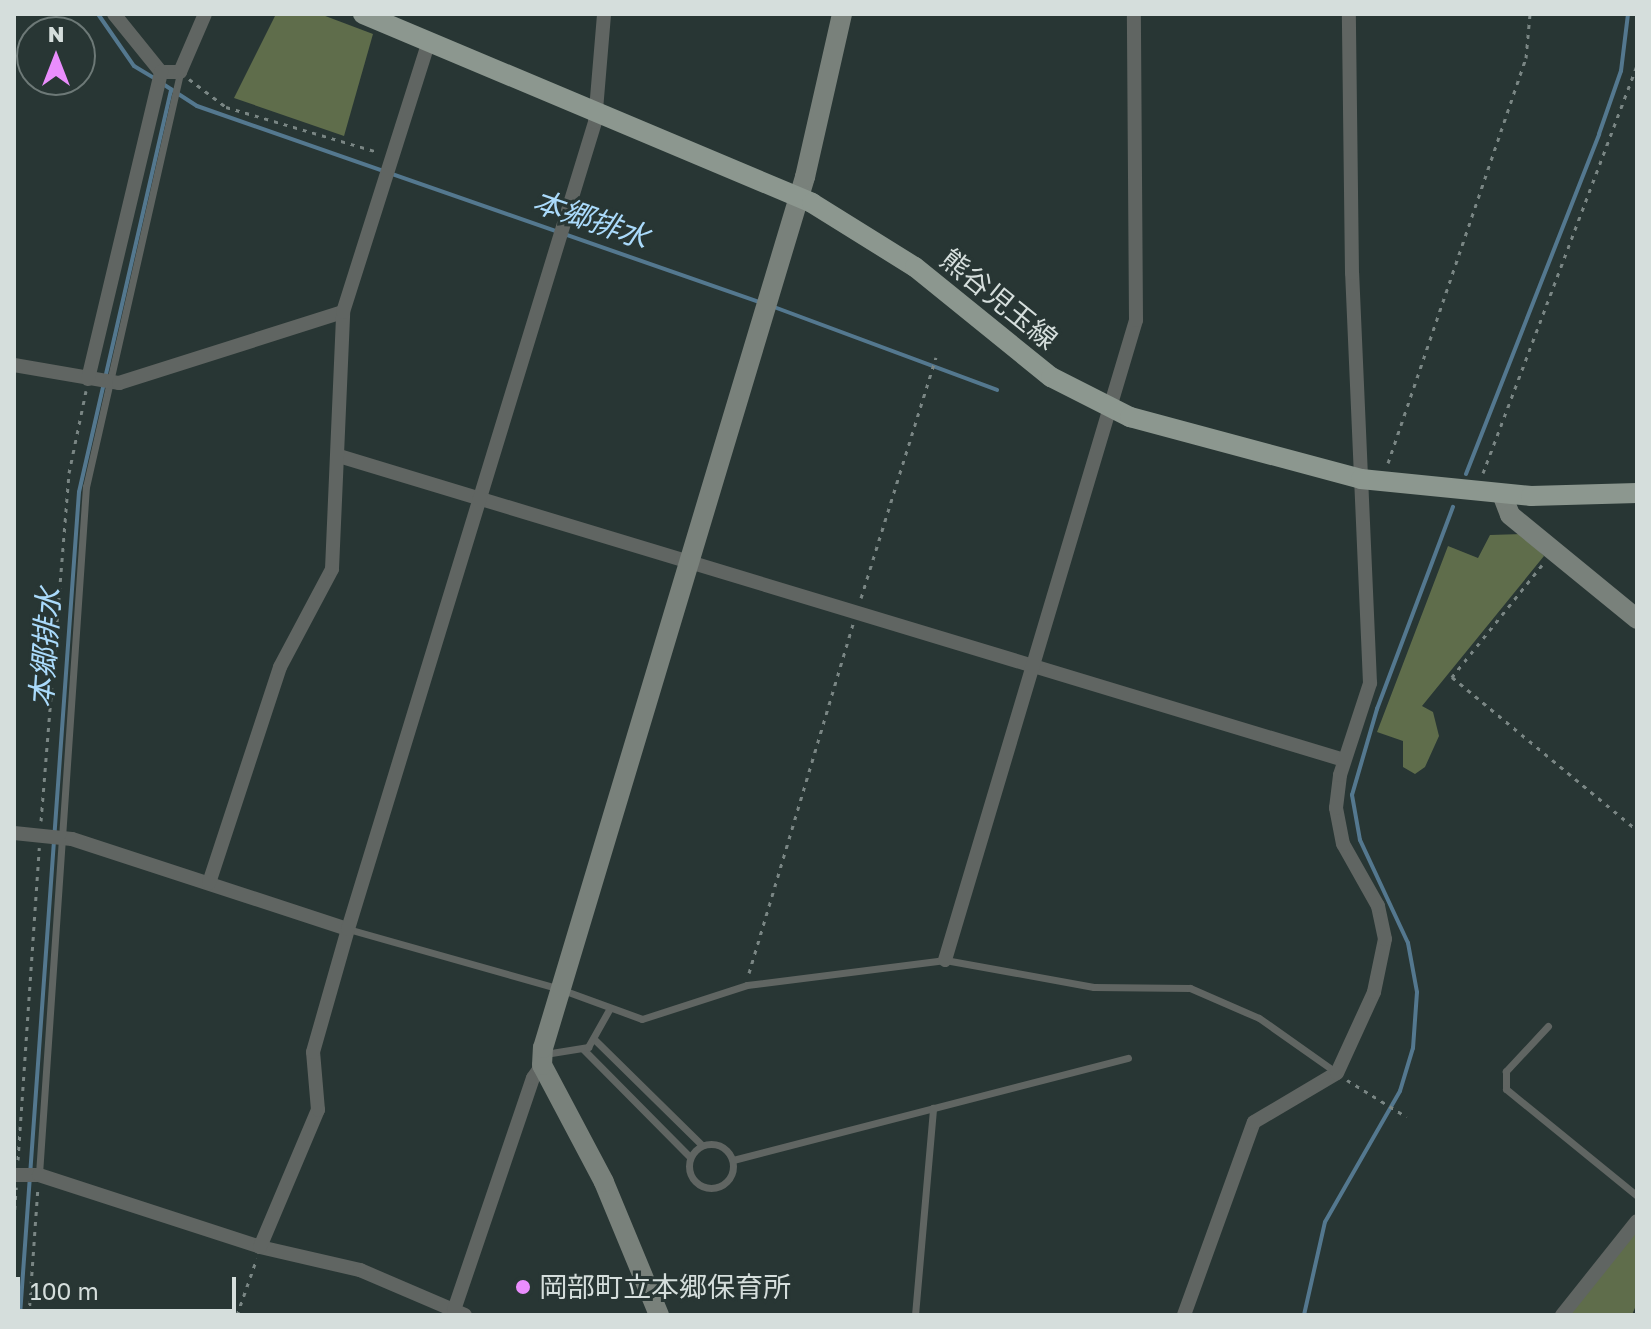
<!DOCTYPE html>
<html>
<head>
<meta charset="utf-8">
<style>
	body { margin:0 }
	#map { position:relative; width:1651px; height:1329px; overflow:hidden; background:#283634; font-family:"Golos Text","Noto Sans JP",sans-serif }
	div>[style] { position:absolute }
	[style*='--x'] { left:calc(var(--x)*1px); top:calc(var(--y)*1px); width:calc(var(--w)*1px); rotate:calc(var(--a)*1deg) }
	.forest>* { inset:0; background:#5f6d4b }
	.stream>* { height:4px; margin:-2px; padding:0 2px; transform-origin:2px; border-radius:2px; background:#54788f }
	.path>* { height:3px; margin-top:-1.5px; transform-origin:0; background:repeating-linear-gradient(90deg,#7a8684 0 4px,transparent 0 10px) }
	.lane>* { height:7px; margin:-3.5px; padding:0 3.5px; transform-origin:3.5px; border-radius:3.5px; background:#606562 }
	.lane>.ring { margin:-3.5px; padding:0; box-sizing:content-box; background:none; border:7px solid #606562; border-radius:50% }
	.street>* { height:14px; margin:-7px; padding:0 7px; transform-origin:7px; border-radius:7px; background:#606562 }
	.secondary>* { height:20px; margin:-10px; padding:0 10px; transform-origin:10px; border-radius:10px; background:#79817b }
	.primary>* { height:20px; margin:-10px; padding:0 10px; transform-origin:10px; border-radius:10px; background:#8c978f }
	.dots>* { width:22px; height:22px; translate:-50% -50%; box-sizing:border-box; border:4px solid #283634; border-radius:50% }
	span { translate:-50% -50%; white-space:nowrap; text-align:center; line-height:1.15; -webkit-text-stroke:6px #283634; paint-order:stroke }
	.street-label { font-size:28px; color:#d5dedc }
	.poi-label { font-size:28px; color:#d5dedc }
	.left { translate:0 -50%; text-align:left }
	.water-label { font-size:30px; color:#aadafb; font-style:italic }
	.frame { position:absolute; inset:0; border:16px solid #d5dedc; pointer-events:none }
	.north { position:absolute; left:16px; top:16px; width:80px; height:80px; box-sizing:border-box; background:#283634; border:2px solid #6d7977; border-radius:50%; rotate:0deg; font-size:22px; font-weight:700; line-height:32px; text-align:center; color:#d5dedc }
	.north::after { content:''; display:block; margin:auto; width:28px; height:36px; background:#ea8dfd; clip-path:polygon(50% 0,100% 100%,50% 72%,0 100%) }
	.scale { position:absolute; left:16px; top:1277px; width:220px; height:36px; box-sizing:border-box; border:4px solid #d5dedc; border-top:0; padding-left:10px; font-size:24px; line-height:28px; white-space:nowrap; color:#d5dedc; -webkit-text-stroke:6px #283634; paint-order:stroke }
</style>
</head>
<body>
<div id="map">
	<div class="forest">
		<div style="clip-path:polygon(276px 14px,320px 14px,373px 34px,344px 136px,234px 98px)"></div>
		<div style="clip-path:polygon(1522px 534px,1544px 556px,1422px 706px,1433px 712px,1439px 736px,1425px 767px,1415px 774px,1403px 767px,1403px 741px,1377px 732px,1448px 546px,1478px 558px,1490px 535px)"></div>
		<div style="clip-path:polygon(1637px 1229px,1637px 1303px,1632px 1315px,1567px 1315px)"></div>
	</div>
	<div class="stream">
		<div style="--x:98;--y:14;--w:63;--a:55.3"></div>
		<div style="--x:134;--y:66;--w:26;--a:31"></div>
		<div style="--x:163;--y:84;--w:40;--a:32.9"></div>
		<div style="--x:197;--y:106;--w:598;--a:19.22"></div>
		<div style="--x:774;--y:307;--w:238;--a:20.4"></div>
		<div style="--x:1466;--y:474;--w:365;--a:-68.6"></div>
		<div style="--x:1599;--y:134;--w:67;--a:-70.8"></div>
		<div style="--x:1621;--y:71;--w:57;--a:-83"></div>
		<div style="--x:20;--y:1315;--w:825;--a:-85.9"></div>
		<div style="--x:79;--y:492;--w:413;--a:-77.1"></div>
		<div style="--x:1304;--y:1315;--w:95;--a:-77.3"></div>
		<div style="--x:1325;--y:1222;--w:151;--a:-60.2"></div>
		<div style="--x:1400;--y:1091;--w:45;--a:-73.2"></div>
		<div style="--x:1413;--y:1048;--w:56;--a:-85.9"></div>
		<div style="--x:1417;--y:992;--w:50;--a:-100.4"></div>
		<div style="--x:1408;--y:943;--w:114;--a:-115"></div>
		<div style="--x:1360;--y:840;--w:46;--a:-100.1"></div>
		<div style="--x:1352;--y:795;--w:90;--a:-73.8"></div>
		<div style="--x:1377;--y:709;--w:216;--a:-69.4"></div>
	</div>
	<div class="path">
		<div style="--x:189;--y:79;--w:46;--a:37.1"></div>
		<div style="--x:226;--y:107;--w:159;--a:16.5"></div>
		<div style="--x:1388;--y:463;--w:428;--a:-71.2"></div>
		<div style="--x:1526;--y:58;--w:44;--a:-84.8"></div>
		<div style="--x:1483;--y:473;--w:436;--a:-69.3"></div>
		<div style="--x:1542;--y:565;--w:144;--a:128.8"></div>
		<div style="--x:1452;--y:677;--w:240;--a:39.6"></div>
		<div style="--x:861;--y:598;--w:252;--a:-72.7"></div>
		<div style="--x:41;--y:821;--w:349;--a:-85.4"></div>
		<div style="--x:69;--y:473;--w:84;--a:-78.3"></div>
		<div style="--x:749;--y:973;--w:364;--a:-73.4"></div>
		<div style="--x:1347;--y:1080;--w:70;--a:31.7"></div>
		<div style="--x:18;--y:1160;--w:313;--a:-86.1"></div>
		<div style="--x:14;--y:1219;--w:32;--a:-86"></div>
		<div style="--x:29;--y:1315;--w:128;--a:-86"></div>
		<div style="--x:237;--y:1315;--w:60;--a:-70.7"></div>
	</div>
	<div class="lane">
		<div style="--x:348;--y:929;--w:220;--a:15.8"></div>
		<div style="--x:560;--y:989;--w:87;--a:20.1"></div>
		<div style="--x:642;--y:1019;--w:110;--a:-17.9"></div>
		<div style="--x:747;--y:985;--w:200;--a:-7.2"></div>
		<div style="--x:945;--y:960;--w:151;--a:10.3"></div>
		<div style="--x:1094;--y:987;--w:96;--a:0.6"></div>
		<div style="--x:1190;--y:988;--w:75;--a:23.5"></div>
		<div style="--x:1259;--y:1018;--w:95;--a:35.2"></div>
		<div style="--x:1548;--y:1026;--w:62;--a:133"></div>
		<div style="--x:1506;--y:1071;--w:18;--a:90"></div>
		<div style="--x:1506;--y:1089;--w:169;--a:39.2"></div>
		<div style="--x:595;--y:1040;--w:150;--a:44.5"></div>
		<div style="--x:583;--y:1049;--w:152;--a:45.3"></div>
		<div style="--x:545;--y:1054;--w:44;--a:-9.2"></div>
		<div style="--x:588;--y:1047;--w:45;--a:-60.6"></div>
		<div class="ring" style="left:689px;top:1144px;width:37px;height:37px"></div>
		<div style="--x:733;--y:1160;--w:408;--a:-14.5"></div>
		<div style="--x:39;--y:1174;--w:689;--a:-86.09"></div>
		<div style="--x:86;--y:487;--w:426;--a:-77.2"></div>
		<div style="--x:915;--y:1315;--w:208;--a:-85"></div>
	</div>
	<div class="street">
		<div style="--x:114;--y:14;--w:75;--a:51"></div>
		<div style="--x:161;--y:72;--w:19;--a:0"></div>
		<div style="--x:180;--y:72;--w:63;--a:-66.7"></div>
		<div style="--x:14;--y:365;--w:107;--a:9.7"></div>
		<div style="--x:119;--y:383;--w:235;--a:-17.6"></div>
		<div style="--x:88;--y:379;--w:316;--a:-76.6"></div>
		<div style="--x:339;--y:456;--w:1050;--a:16.83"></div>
		<div style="--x:14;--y:833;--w:58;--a:5.9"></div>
		<div style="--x:72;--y:839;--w:290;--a:18.1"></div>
		<div style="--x:209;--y:883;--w:227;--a:-71.8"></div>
		<div style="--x:280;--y:667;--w:111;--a:-62"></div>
		<div style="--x:332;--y:569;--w:257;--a:-87.5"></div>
		<div style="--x:343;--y:312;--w:284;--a:-72.4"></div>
		<div style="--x:945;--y:960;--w:668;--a:-73.38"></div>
		<div style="--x:1136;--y:320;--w:306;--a:-90.4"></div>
		<div style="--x:14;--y:1175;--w:25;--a:0"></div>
		<div style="--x:39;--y:1175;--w:232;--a:18"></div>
		<div style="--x:260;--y:1247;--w:103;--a:13"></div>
		<div style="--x:360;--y:1270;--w:114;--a:23.2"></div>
		<div style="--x:260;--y:1247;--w:149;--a:-67.1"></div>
		<div style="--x:318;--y:1110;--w:58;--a:-94.9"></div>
		<div style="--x:313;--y:1052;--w:128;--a:-74.1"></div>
		<div style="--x:348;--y:929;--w:844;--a:-72.98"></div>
		<div style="--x:595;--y:122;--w:108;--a:-85.2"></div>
		<div style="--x:454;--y:1310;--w:245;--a:-71.2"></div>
		<div style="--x:533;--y:1078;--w:16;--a:-55"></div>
		<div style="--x:1184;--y:1315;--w:205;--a:-70.1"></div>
		<div style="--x:1254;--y:1122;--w:96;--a:-30.6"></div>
		<div style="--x:1337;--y:1073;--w:89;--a:-65.4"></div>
		<div style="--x:1374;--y:992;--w:54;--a:-78.3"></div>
		<div style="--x:1385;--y:939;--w:34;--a:-102"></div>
		<div style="--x:1378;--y:906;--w:71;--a:-119.4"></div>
		<div style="--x:1343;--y:844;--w:37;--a:-101"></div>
		<div style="--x:1336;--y:808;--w:33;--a:-83"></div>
		<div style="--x:1340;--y:775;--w:97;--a:-71.9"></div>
		<div style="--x:1370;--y:683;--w:410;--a:-92.5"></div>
		<div style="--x:1352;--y:273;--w:259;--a:-90.7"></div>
		<div style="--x:1562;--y:1315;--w:120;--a:-51.4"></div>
	</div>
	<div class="secondary">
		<div style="--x:1502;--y:494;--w:22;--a:69"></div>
		<div style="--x:1510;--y:515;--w:164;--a:39.3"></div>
		<div style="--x:659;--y:1315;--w:144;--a:-112.5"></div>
		<div style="--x:604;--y:1182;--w:132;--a:-117.9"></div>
		<div style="--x:542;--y:1065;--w:17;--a:-87"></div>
		<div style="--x:543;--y:1048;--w:910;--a:-73.26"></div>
		<div style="--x:805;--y:177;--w:167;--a:-77.2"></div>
	</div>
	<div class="primary">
		<div style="--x:363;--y:14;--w:487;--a:22.8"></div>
		<div style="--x:812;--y:203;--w:121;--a:31.9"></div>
		<div style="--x:915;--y:267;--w:175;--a:39"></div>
		<div style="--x:1051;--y:377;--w:89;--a:26.9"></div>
		<div style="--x:1130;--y:417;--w:239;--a:15"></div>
		<div style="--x:1361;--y:479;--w:171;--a:5.7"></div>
		<div style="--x:1531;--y:496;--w:106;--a:-1.6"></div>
	</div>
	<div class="dots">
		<div style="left:523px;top:1287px;background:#ea8dfd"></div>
	</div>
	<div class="street-label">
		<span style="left:999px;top:299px;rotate:39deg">熊谷児玉線</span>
	</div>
	<div class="poi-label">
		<span class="left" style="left:539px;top:1287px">岡部町立本郷保育所</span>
	</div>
	<div class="water-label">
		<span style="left:591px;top:219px;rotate:19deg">本郷排水</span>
		<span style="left:45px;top:648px;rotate:-86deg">本郷排水</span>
	</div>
	<div class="frame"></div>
	<div class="north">N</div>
	<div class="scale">100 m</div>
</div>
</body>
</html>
